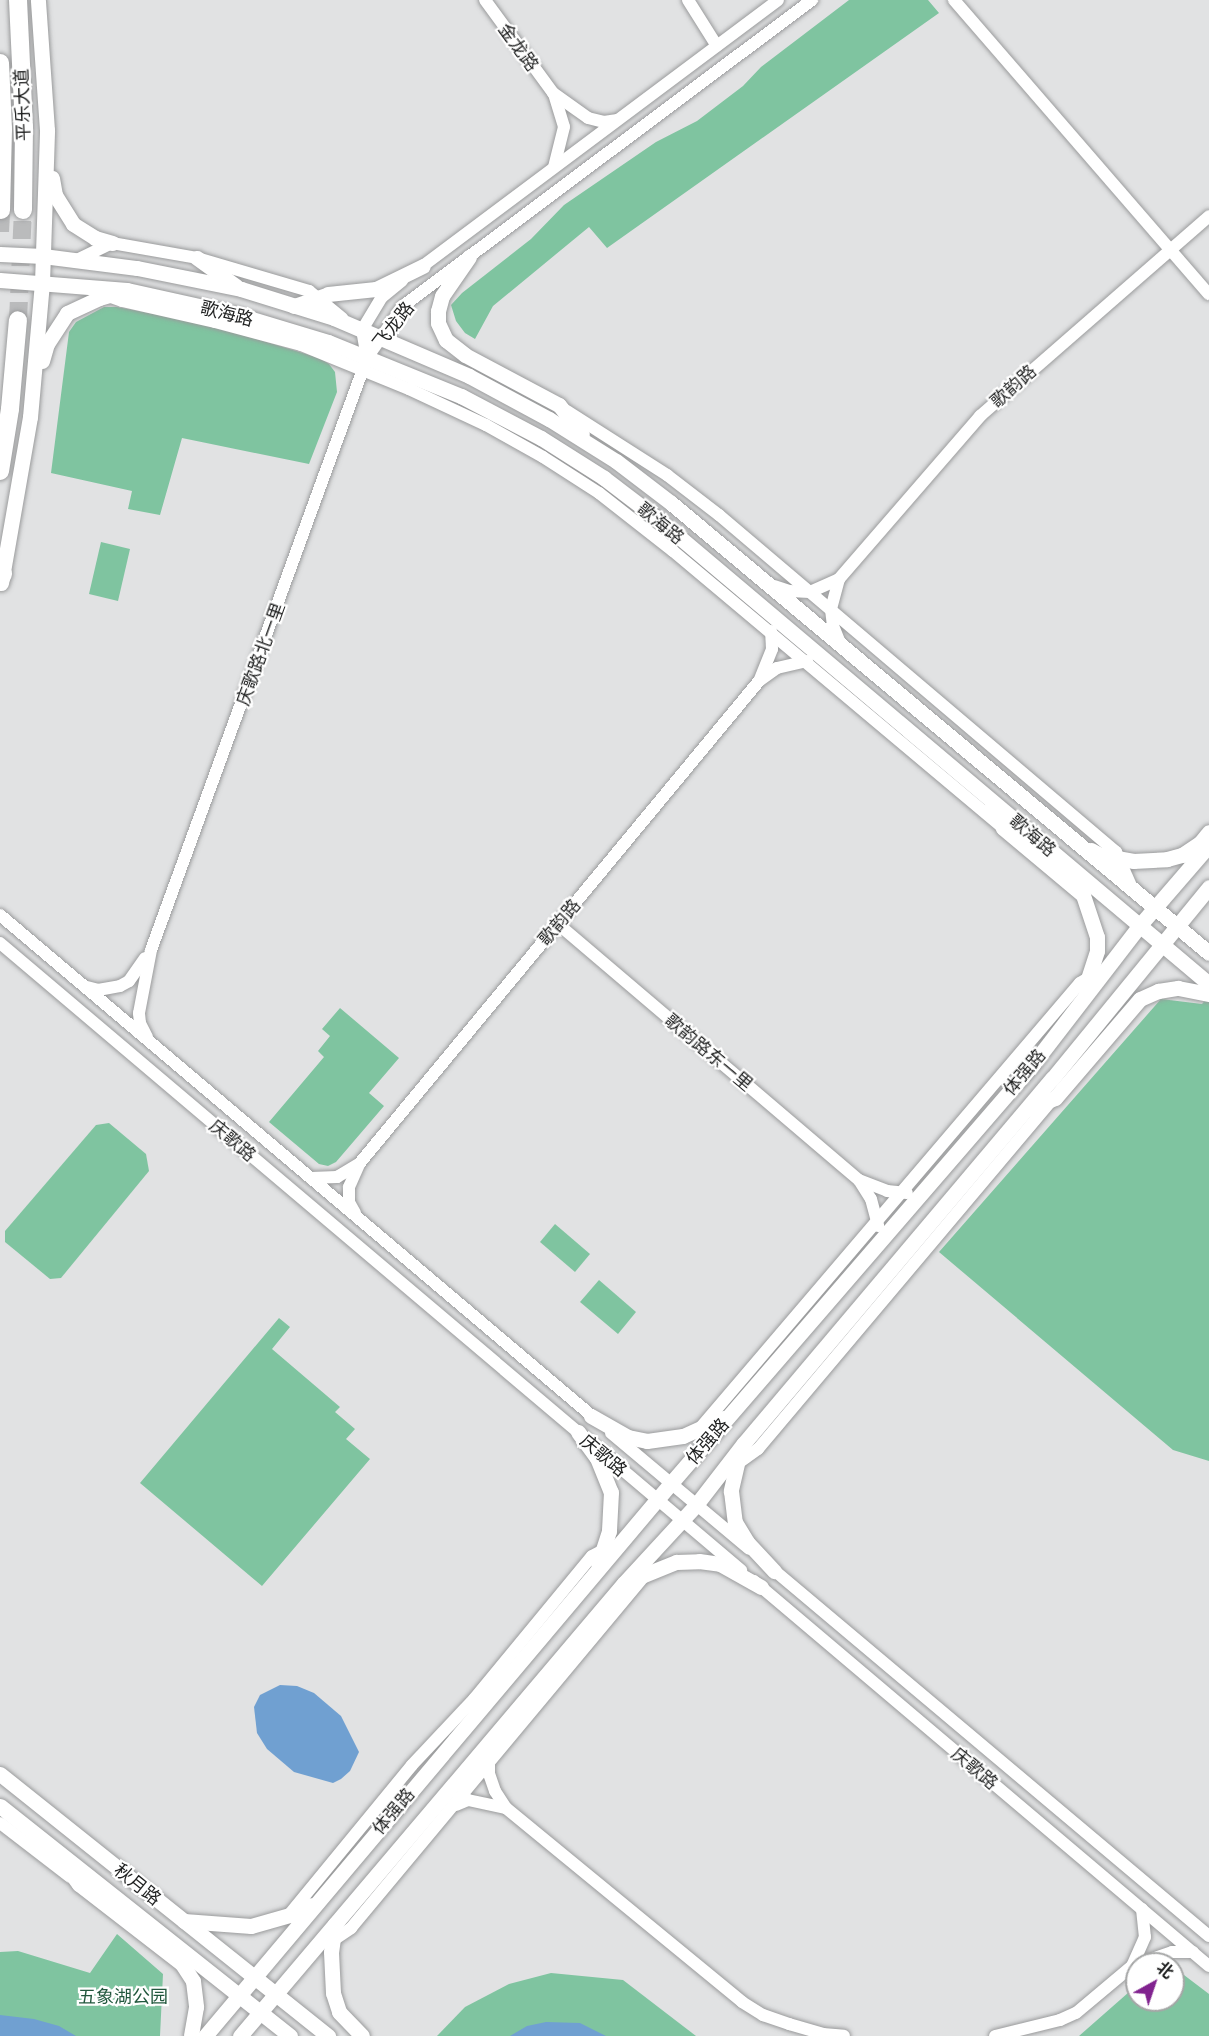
<!DOCTYPE html>
<html>
<head>
<meta charset="utf-8">
<style>
	body { margin:0 }
	#map { position:relative; width:1209px; height:2036px; overflow:hidden; background:#e1e2e3; font-family:Barlow,"Noto Sans SC",sans-serif }
	div>[style] { position:absolute }
	[style*='--x'] { left:calc(var(--x)*1px); top:calc(var(--y)*1px); width:calc(var(--w)*1px); rotate:calc(var(--a)*1deg) }
	.green>* { inset:0; background:#7fc4a0 }
	.water>* { inset:0; background:#70a0d1 }
	.highway-tunnel>* { height:18px; margin-top:-9px; transform-origin:0; background:repeating-linear-gradient(90deg,#babbbc 0 18px,transparent 0 27px) }
	.roads { filter:drop-shadow(0 0 2px #9a9b9c) drop-shadow(0 0 2px #9a9b9c) }
	.minor>* { height:12px; margin:-6px; padding:0 6px; transform-origin:6px; border-radius:6px; background:#fff }
	.major>* { height:15px; margin:-7.5px; padding:0 7.5px; transform-origin:7.5px; border-radius:7.5px; background:#fff }
	.highway>* { height:18px; margin:-9px; padding:0 9px; transform-origin:9px; border-radius:9px; background:#fff }
	span { translate:-50% -50%; white-space:nowrap; text-align:center; line-height:1.15; -webkit-text-stroke:4.5px #fff; paint-order:stroke }
	.street-label { font-size:18px; color:#1f2020 }
	.park-label { font-size:18px; color:#22583e }
	.north { position:absolute; left:1125px; top:1952px; width:60px; height:60px; box-sizing:border-box; background:#fff; border:2px solid #a5a6a6; border-radius:50%; rotate:40deg; font-size:16px; font-weight:700; line-height:24px; text-align:center; color:#1f2020 }
	.north::after { content:''; display:block; margin:auto; width:21px; height:27px; background:#81238f; clip-path:polygon(50% 0,100% 100%,50% 72%,0 100%) }
</style>
</head>
<body>
<div id="map">
	<div class="green">
		<div style="clip-path:polygon(849px 0,928px 0,939px 13px,607px 248px,589px 227px,493px 306px,475px 339px,465px 333px,456px 321px,451px 305px,462px 293px,531px 239px,564px 205px,656px 142px,697px 121px,743px 86px,761px 67px)"></div>
		<div style="clip-path:polygon(104px 307px,117px 307px,207px 324px,319px 358px,329px 364px,335px 372px,337px 392px,309px 464px,182px 438px,160px 515px,128px 509px,132px 491px,51px 473px,69px 332px,76px 322px)"></div>
		<div style="clip-path:polygon(101px 542px,130px 549px,118px 601px,89px 594px)"></div>
		<div style="clip-path:polygon(1209px 996px,1209px 1461px,1173px 1450px,939px 1252px,1161px 999px,1202px 1004px)"></div>
		<div style="clip-path:polygon(340px 1008px,399px 1058px,369px 1093px,384px 1106px,336px 1162px,328px 1166px,319px 1164px,269px 1122px,324px 1057px,318px 1051px,330px 1036px,322px 1029px)"></div>
		<div style="clip-path:polygon(109px 1123px,146px 1154px,149px 1171px,61px 1278px,50px 1279px,5px 1242px,5px 1231px,96px 1125px)"></div>
		<div style="clip-path:polygon(555px 1224px,590px 1254px,575px 1272px,540px 1242px)"></div>
		<div style="clip-path:polygon(599px 1280px,636px 1312px,618px 1334px,580px 1302px)"></div>
		<div style="clip-path:polygon(279px 1318px,290px 1327px,272px 1349px,340px 1407px,335px 1412px,355px 1429px,346px 1439px,370px 1459px,262px 1586px,140px 1483px)"></div>
		<div style="clip-path:polygon(117px 1934px,163px 1974px,160px 2036px,0 2036px,0 1952px,18px 1951px,90px 1973px)"></div>
		<div style="clip-path:polygon(551px 1973px,623px 1980px,696px 2036px,437px 2036px,465px 2007px,509px 1984px)"></div>
		<div style="clip-path:polygon(1173px 1973px,1184px 1975px,1209px 1994px,1209px 2036px,1079px 2036px,1137px 1985px,1137px 2000px,1173px 2000px)"></div>
	</div>
	<div class="water">
		<div style="clip-path:polygon(280px 1685px,297px 1686px,314px 1693px,341px 1716px,359px 1752px,350px 1771px,341px 1779px,333px 1783px,294px 1772px,267px 1749px,257px 1733px,254px 1707px,260px 1695px)"></div>
		<div style="clip-path:polygon(0 2015px,34px 2019px,59px 2026px,76px 2036px,0 2036px)"></div>
		<div style="clip-path:polygon(546px 2022px,580px 2023px,606px 2036px,510px 2036px,527px 2026px)"></div>
	</div>
	<div class="highway-tunnel">
		<div style="--x:0;--y:232;--w:22;--a:-87"></div>
		<div style="--x:18;--y:320;--w:110;--a:-87.4"></div>
	</div>
	<div class="roads">
		<div class="minor">
			<div style="--x:485;--y:0;--w:115;--a:53.8"></div>
			<div style="--x:553;--y:93;--w:43;--a:35.5"></div>
			<div style="--x:588;--y:118;--w:16;--a:14"></div>
			<div style="--x:604;--y:122;--w:12;--a:-9"></div>
			<div style="--x:688;--y:0;--w:54;--a:57.8"></div>
			<div style="--x:954;--y:0;--w:389;--a:49.1"></div>
			<div style="--x:554;--y:94;--w:34;--a:73"></div>
			<div style="--x:564;--y:127;--w:41;--a:104"></div>
			<div style="--x:77;--y:260;--w:39;--a:-26"></div>
			<div style="--x:112;--y:243;--w:86;--a:10"></div>
			<div style="--x:197;--y:258;--w:117;--a:16.4"></div>
			<div style="--x:309;--y:291;--w:43;--a:39.3"></div>
			<div style="--x:416;--y:271;--w:452;--a:-36.8"></div>
			<div style="--x:103;--y:294;--w:20;--a:20"></div>
			<div style="--x:122;--y:301;--w:95;--a:12.7"></div>
			<div style="--x:215;--y:322;--w:89;--a:15"></div>
			<div style="--x:301;--y:345;--w:117;--a:22.2"></div>
			<div style="--x:409;--y:389;--w:85;--a:25.1"></div>
			<div style="--x:486;--y:425;--w:65;--a:29.3"></div>
			<div style="--x:543;--y:457;--w:67;--a:32.7"></div>
			<div style="--x:599;--y:493;--w:94;--a:38.1"></div>
			<div style="--x:673;--y:551;--w:427;--a:40"></div>
			<div style="--x:367;--y:358;--w:28;--a:-100"></div>
			<div style="--x:362;--y:330;--w:39;--a:-59"></div>
			<div style="--x:382;--y:297;--w:26;--a:-39"></div>
			<div style="--x:567;--y:411;--w:119;--a:32.6"></div>
			<div style="--x:667;--y:475;--w:66;--a:37.6"></div>
			<div style="--x:719;--y:515;--w:521;--a:40.33"></div>
			<div style="--x:1116;--y:852;--w:39;--a:66"></div>
			<div style="--x:774;--y:586;--w:16;--a:18"></div>
			<div style="--x:789;--y:591;--w:21;--a:3"></div>
			<div style="--x:810;--y:592;--w:32;--a:-24"></div>
			<div style="--x:840;--y:643;--w:18;--a:-112"></div>
			<div style="--x:833;--y:626;--w:17;--a:-97"></div>
			<div style="--x:831;--y:609;--w:31;--a:-75"></div>
			<div style="--x:839;--y:579;--w:216;--a:-49.1"></div>
			<div style="--x:980;--y:416;--w:304;--a:-41.1"></div>
			<div style="--x:760;--y:679;--w:32;--a:-68"></div>
			<div style="--x:772;--y:649;--w:18;--a:-93"></div>
			<div style="--x:0;--y:915;--w:783;--a:40.24"></div>
			<div style="--x:558;--y:924;--w:395;--a:40.4"></div>
			<div style="--x:859;--y:1180;--w:22;--a:58"></div>
			<div style="--x:871;--y:1199;--w:28;--a:75"></div>
			<div style="--x:0;--y:943;--w:971;--a:40.24"></div>
			<div style="--x:87;--y:987;--w:11;--a:15"></div>
			<div style="--x:98;--y:990;--w:22;--a:-10"></div>
			<div style="--x:120;--y:986;--w:10;--a:-29"></div>
			<div style="--x:129;--y:981;--w:28;--a:-55"></div>
			<div style="--x:147;--y:1037;--w:16;--a:-117"></div>
			<div style="--x:140;--y:1023;--w:10;--a:-96"></div>
			<div style="--x:139;--y:1013;--w:64;--a:-79.2"></div>
			<div style="--x:151;--y:950;--w:630;--a:-69.95"></div>
			<div style="--x:367;--y:358;--w:63;--a:-55.3"></div>
			<div style="--x:403;--y:306;--w:511;--a:-36.8"></div>
			<div style="--x:311;--y:1178;--w:26;--a:-2"></div>
			<div style="--x:337;--y:1177;--w:26;--a:-31"></div>
			<div style="--x:359;--y:1164;--w:627;--a:-50.37"></div>
			<div style="--x:759;--y:681;--w:22;--a:-36"></div>
			<div style="--x:777;--y:668;--w:31;--a:-13"></div>
			<div style="--x:859;--y:1180;--w:30;--a:21"></div>
			<div style="--x:887;--y:1191;--w:20;--a:6"></div>
			<div style="--x:355;--y:1213;--w:13;--a:-119"></div>
			<div style="--x:349;--y:1202;--w:15;--a:-90"></div>
			<div style="--x:349;--y:1187;--w:24;--a:-66"></div>
			<div style="--x:702;--y:1426;--w:582;--a:-49.53"></div>
			<div style="--x:1080;--y:983;--w:12;--a:-31"></div>
			<div style="--x:611;--y:1433;--w:180;--a:40"></div>
			<div style="--x:733;--y:1467;--w:31;--a:-36"></div>
			<div style="--x:758;--y:1449;--w:459;--a:-49.9"></div>
			<div style="--x:769;--y:1566;--w:575;--a:40.06"></div>
			<div style="--x:754;--y:1581;--w:596;--a:40.24"></div>
			<div style="--x:456;--y:1805;--w:13;--a:-23"></div>
			<div style="--x:468;--y:1800;--w:39;--a:12"></div>
			<div style="--x:506;--y:1808;--w:20;--a:-123"></div>
			<div style="--x:495;--y:1791;--w:18;--a:-109"></div>
			<div style="--x:489;--y:1774;--w:11;--a:-90"></div>
			<div style="--x:506;--y:1808;--w:306;--a:39.4"></div>
			<div style="--x:742;--y:2002;--w:25;--a:32"></div>
			<div style="--x:763;--y:2015;--w:28;--a:19"></div>
			<div style="--x:789;--y:2024;--w:35;--a:16"></div>
			<div style="--x:823;--y:2034;--w:21;--a:5"></div>
			<div style="--x:0;--y:1823;--w:88;--a:37.6"></div>
			<div style="--x:1142;--y:1909;--w:28;--a:84"></div>
			<div style="--x:1145;--y:1937;--w:32;--a:114"></div>
			<div style="--x:1132;--y:1966;--w:42;--a:-19.3"></div>
			<div style="--x:1172;--y:1952;--w:21;--a:0"></div>
			<div style="--x:288;--y:1916;--w:195;--a:-50.6"></div>
			<div style="--x:412;--y:1765;--w:91;--a:-46.8"></div>
			<div style="--x:474;--y:1699;--w:185;--a:-50.5"></div>
			<div style="--x:592;--y:1556;--w:15;--a:-28"></div>
			<div style="--x:329;--y:1943;--w:27;--a:-34"></div>
			<div style="--x:351;--y:1928;--w:459;--a:-50.2"></div>
			<div style="--x:995;--y:2036;--w:67;--a:-13.8"></div>
			<div style="--x:1060;--y:2020;--w:17;--a:-24"></div>
			<div style="--x:1076;--y:2013;--w:73;--a:-40"></div>
		</div>
		<div class="major">
			<div style="--x:52;--y:178;--w:17;--a:80"></div>
			<div style="--x:55;--y:195;--w:34;--a:58"></div>
			<div style="--x:73;--y:224;--w:26;--a:32"></div>
			<div style="--x:95;--y:238;--w:18;--a:16"></div>
			<div style="--x:0;--y:254;--w:43;--a:2.7"></div>
			<div style="--x:43;--y:256;--w:95;--a:7.3"></div>
			<div style="--x:137;--y:268;--w:106;--a:11.4"></div>
			<div style="--x:241;--y:289;--w:97;--a:17.3"></div>
			<div style="--x:334;--y:318;--w:147;--a:23.2"></div>
			<div style="--x:469;--y:376;--w:91;--a:28.3"></div>
			<div style="--x:549;--y:419;--w:79;--a:32.1"></div>
			<div style="--x:616;--y:461;--w:69;--a:37.4"></div>
			<div style="--x:671;--y:503;--w:701;--a:39.91"></div>
			<div style="--x:469;--y:257;--w:47;--a:124.7"></div>
			<div style="--x:442;--y:296;--w:16;--a:105"></div>
			<div style="--x:438;--y:311;--w:12;--a:90"></div>
			<div style="--x:438;--y:323;--w:19;--a:65"></div>
			<div style="--x:446;--y:340;--w:24;--a:38"></div>
			<div style="--x:465;--y:355;--w:106;--a:28"></div>
			<div style="--x:559;--y:405;--w:37;--a:52"></div>
			<div style="--x:197;--y:258;--w:48;--a:35.7"></div>
			<div style="--x:0;--y:280;--w:127;--a:4.5"></div>
			<div style="--x:127;--y:290;--w:111;--a:12.5"></div>
			<div style="--x:235;--y:314;--w:97;--a:16.8"></div>
			<div style="--x:328;--y:342;--w:144;--a:22.1"></div>
			<div style="--x:461;--y:396;--w:90;--a:27.7"></div>
			<div style="--x:541;--y:438;--w:75;--a:32.4"></div>
			<div style="--x:604;--y:478;--w:69;--a:37.4"></div>
			<div style="--x:659;--y:520;--w:720;--a:40.15"></div>
			<div style="--x:294;--y:306;--w:36;--a:-19"></div>
			<div style="--x:328;--y:294;--w:48;--a:-5.9"></div>
			<div style="--x:376;--y:289;--w:52;--a:-26.1"></div>
			<div style="--x:42;--y:361;--w:18;--a:-74"></div>
			<div style="--x:47;--y:344;--w:37;--a:-57"></div>
			<div style="--x:67;--y:313;--w:35;--a:-25"></div>
			<div style="--x:99;--y:298;--w:18;--a:-16"></div>
			<div style="--x:1;--y:583;--w:169;--a:-80.1"></div>
			<div style="--x:30;--y:417;--w:135;--a:-84.9"></div>
			<div style="--x:42;--y:283;--w:153;--a:-88.1"></div>
			<div style="--x:47;--y:130;--w:130;--a:-94"></div>
			<div style="--x:992;--y:804;--w:26;--a:65"></div>
			<div style="--x:1003;--y:828;--w:104;--a:39.9"></div>
			<div style="--x:1083;--y:895;--w:44;--a:71.6"></div>
			<div style="--x:1097;--y:937;--w:14;--a:90"></div>
			<div style="--x:1097;--y:951;--w:39;--a:108"></div>
			<div style="--x:1091;--y:850;--w:10;--a:29"></div>
			<div style="--x:1100;--y:855;--w:34;--a:10"></div>
			<div style="--x:1133;--y:861;--w:34;--a:-3"></div>
			<div style="--x:1167;--y:859;--w:16;--a:-15"></div>
			<div style="--x:1182;--y:855;--w:22;--a:-34"></div>
			<div style="--x:1200;--y:843;--w:14;--a:-51"></div>
			<div style="--x:1028;--y:1109;--w:29;--a:-22"></div>
			<div style="--x:1055;--y:1098;--w:130;--a:-49.4"></div>
			<div style="--x:1140;--y:999;--w:20;--a:-24"></div>
			<div style="--x:1158;--y:991;--w:20;--a:-9"></div>
			<div style="--x:1178;--y:988;--w:32;--a:11"></div>
			<div style="--x:591;--y:1416;--w:43;--a:29.6"></div>
			<div style="--x:628;--y:1437;--w:19;--a:12"></div>
			<div style="--x:647;--y:1441;--w:36;--a:-8"></div>
			<div style="--x:683;--y:1436;--w:44;--a:-24.2"></div>
			<div style="--x:578;--y:1432;--w:32;--a:54"></div>
			<div style="--x:597;--y:1458;--w:37;--a:68"></div>
			<div style="--x:611;--y:1492;--w:39;--a:93"></div>
			<div style="--x:609;--y:1531;--w:35;--a:108"></div>
			<div style="--x:739;--y:1455;--w:37;--a:103"></div>
			<div style="--x:731;--y:1491;--w:31;--a:83"></div>
			<div style="--x:735;--y:1522;--w:23;--a:59"></div>
			<div style="--x:747;--y:1542;--w:40;--a:47"></div>
			<div style="--x:629;--y:1581;--w:51;--a:-22"></div>
			<div style="--x:676;--y:1562;--w:23;--a:-2"></div>
			<div style="--x:699;--y:1561;--w:21;--a:8"></div>
			<div style="--x:720;--y:1564;--w:47;--a:29.3"></div>
			<div style="--x:0;--y:1774;--w:420;--a:38.6"></div>
			<div style="--x:0;--y:1806;--w:370;--a:38.4"></div>
			<div style="--x:65;--y:1865;--w:24;--a:54"></div>
			<div style="--x:79;--y:1884;--w:130;--a:37.8"></div>
			<div style="--x:182;--y:1964;--w:20;--a:57"></div>
			<div style="--x:193;--y:1981;--w:26;--a:83"></div>
			<div style="--x:196;--y:2007;--w:29;--a:100"></div>
			<div style="--x:184;--y:1921;--w:67;--a:4.3"></div>
			<div style="--x:251;--y:1926;--w:41;--a:-15.8"></div>
			<div style="--x:290;--y:1915;--w:23;--a:-25"></div>
			<div style="--x:335;--y:1924;--w:28;--a:98"></div>
			<div style="--x:331;--y:1952;--w:41;--a:87.2"></div>
			<div style="--x:333;--y:1993;--w:20;--a:72"></div>
			<div style="--x:339;--y:2012;--w:33;--a:46"></div>
			<div style="--x:205;--y:2036;--w:723;--a:-49.88"></div>
			<div style="--x:671;--y:1483;--w:554;--a:-49.17"></div>
			<div style="--x:1033;--y:1064;--w:175;--a:-52.4"></div>
			<div style="--x:1140;--y:925;--w:106;--a:-49.2"></div>
			<div style="--x:240;--y:2036;--w:594;--a:-49.71"></div>
			<div style="--x:624;--y:1583;--w:106;--a:-47.3"></div>
			<div style="--x:696;--y:1505;--w:78;--a:-52.3"></div>
			<div style="--x:744;--y:1443;--w:477;--a:-49.8"></div>
			<div style="--x:1052;--y:1079;--w:248;--a:-50.7"></div>
		</div>
		<div class="highway">
			<div style="--x:18;--y:0;--w:127;--a:87.3"></div>
			<div style="--x:24;--y:127;--w:83;--a:90.7"></div>
			<div style="--x:0;--y:63;--w:66;--a:87.4"></div>
			<div style="--x:3;--y:129;--w:81;--a:91.4"></div>
			<div style="--x:0;--y:471;--w:63;--a:-80.8"></div>
			<div style="--x:10;--y:409;--w:89;--a:-84.9"></div>
			<div style="--x:0;--y:580;--w:7;--a:-63"></div>
		</div>
	</div>
	<div class="street-label">
		<span style="left:519px;top:47px;rotate:54deg">金龙路</span>
		<span style="left:22px;top:105px;rotate:-92deg">平乐大道</span>
		<span style="left:227px;top:313px;rotate:14deg">歌海路</span>
		<span style="left:393px;top:325px;rotate:-52deg">飞龙路</span>
		<span style="left:1013px;top:386px;rotate:-42deg">歌韵路</span>
		<span style="left:661px;top:523px;rotate:39deg">歌海路</span>
		<span style="left:260px;top:654px;rotate:-70deg">庆歌路北一里</span>
		<span style="left:1033px;top:835px;rotate:40deg">歌海路</span>
		<span style="left:559px;top:922px;rotate:-50deg">歌韵路</span>
		<span style="left:709px;top:1052px;rotate:40deg">歌韵路东一里</span>
		<span style="left:1024px;top:1072px;rotate:-50deg">体强路</span>
		<span style="left:233px;top:1140px;rotate:40deg">庆歌路</span>
		<span style="left:707px;top:1441px;rotate:-49deg">体强路</span>
		<span style="left:604px;top:1455px;rotate:40deg">庆歌路</span>
		<span style="left:975px;top:1768px;rotate:40deg">庆歌路</span>
		<span style="left:393px;top:1811px;rotate:-50deg">体强路</span>
		<span style="left:138px;top:1884px;rotate:39deg">秋月路</span>
	</div>
	<div class="park-label">
		<span style="left:123px;top:1996px">五象湖公园</span>
	</div>
	<div class="north">北</div>
</div>
</body>
</html>
